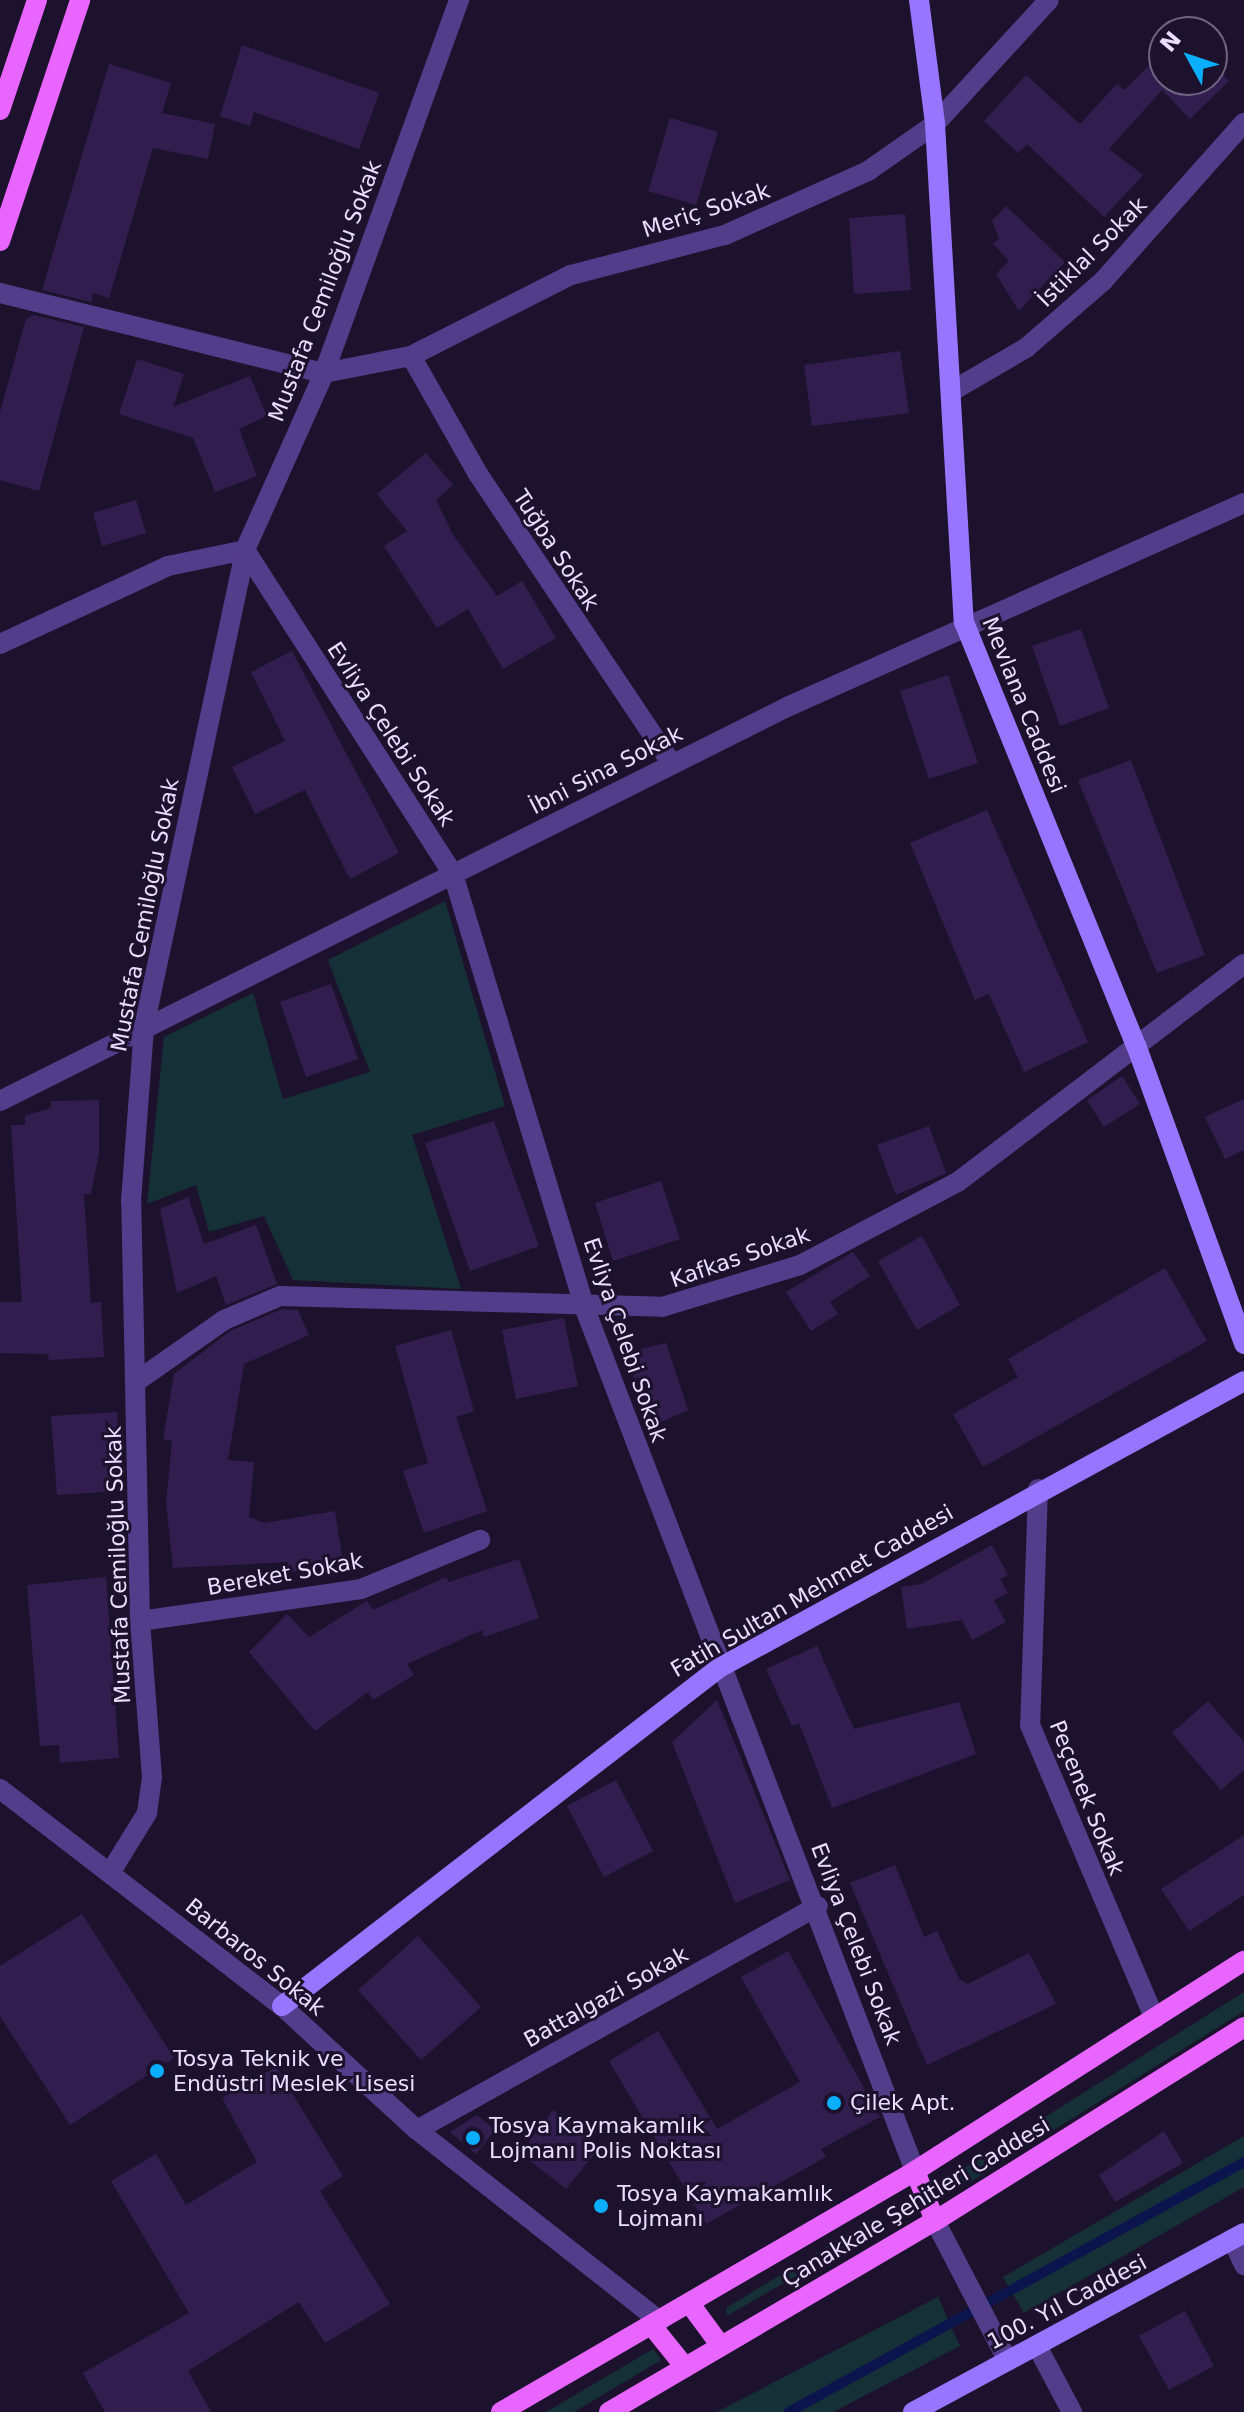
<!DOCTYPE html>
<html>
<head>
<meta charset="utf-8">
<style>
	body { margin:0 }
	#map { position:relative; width:1244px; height:2412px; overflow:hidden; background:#1d122d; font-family:"DejaVu Sans",sans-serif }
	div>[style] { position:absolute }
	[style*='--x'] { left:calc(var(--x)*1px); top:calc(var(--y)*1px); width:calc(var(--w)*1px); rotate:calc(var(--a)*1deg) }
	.green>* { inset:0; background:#153037 }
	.stream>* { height:10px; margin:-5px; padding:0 5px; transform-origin:5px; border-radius:5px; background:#0b144c }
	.building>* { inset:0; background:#321e4e }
	.street>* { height:20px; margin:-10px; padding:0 10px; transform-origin:10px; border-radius:10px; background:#523d8b }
	.secondary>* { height:20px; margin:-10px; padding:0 10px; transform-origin:10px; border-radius:10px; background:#9875ff }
	.primary>* { height:20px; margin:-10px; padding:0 10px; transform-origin:10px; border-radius:10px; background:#e865ff }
	.dots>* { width:22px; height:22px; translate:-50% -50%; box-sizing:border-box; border:4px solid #1d122d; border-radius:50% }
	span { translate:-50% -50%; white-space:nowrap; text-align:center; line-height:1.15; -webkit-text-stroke:6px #1d122d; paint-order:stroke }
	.street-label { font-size:22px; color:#e9deff }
	.poi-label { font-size:22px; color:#e9deff }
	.left { translate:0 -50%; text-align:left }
	.north { position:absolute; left:1148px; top:16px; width:80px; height:80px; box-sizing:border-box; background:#1d122d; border:2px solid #6f6481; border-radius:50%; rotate:310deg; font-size:22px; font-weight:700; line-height:32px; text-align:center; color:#e9deff }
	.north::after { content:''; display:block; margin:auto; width:28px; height:36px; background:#0aaefe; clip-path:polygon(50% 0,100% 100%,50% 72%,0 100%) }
</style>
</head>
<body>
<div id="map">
	<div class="green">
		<div style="clip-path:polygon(445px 901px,505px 1106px,412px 1135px,461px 1289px,293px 1280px,264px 1216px,209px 1232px,196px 1185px,147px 1204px,164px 1037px,253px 993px,283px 1099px,370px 1072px,328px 960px)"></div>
		<div style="clip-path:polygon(1244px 1992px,1244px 2011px,967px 2184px,959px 2180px,959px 2171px)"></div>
		<div style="clip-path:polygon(1244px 2136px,1244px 2187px,1024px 2313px,1003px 2277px)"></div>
		<div style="clip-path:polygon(874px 2218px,880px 2227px,727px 2316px,726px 2308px)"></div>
		<div style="clip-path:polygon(938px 2297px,960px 2346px,833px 2412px,717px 2412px)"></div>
		<div style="clip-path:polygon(653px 2349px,661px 2360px,574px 2412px,546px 2412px)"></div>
	</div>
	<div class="stream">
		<div style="--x:789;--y:2412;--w:519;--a:-28.79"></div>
	</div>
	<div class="building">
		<div style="clip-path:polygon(242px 45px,379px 93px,359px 149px,254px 112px,250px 126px,220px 116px)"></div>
		<div style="clip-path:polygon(1164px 51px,1164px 80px,1212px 80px,1212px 63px,1229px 81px,1190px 119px,1162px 90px,1109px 149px,1143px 175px,1104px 217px,1027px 144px,1018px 153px,984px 121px,1026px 75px,1080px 124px,1117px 84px,1124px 90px)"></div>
		<div style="clip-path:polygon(109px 64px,171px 83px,162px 113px,215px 124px,208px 159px,153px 148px,109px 298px,93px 293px,91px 302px,42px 290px)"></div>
		<div style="clip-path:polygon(670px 118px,718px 132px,696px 205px,648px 191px)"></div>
		<div style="clip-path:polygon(1006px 206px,1065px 262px,1019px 311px,996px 274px,1009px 261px,993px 244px,999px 238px,992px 221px)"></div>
		<div style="clip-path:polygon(905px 214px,911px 290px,854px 294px,849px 218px)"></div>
		<div style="clip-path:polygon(34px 315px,84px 327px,39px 491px,0 480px,0 412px,26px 319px)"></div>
		<div style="clip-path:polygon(900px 351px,909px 413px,812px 426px,804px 365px)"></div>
		<div style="clip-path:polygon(137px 359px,184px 374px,173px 407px,250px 376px,267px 416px,239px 429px,257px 476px,215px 492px,193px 438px,119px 414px)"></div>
		<div style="clip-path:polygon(426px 453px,453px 485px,436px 500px,452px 533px,497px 596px,522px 581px,556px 638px,503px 669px,468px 609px,437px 628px,384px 546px,407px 531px,377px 494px)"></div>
		<div style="clip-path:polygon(136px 500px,146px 533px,102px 546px,93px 513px)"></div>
		<div style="clip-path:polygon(1081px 629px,1109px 708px,1060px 726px,1032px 646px)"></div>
		<div style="clip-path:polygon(292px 651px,399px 853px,350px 879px,305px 790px,255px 814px,232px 767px,285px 741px,251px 672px)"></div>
		<div style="clip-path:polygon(948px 675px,978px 763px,929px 779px,900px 691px)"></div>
		<div style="clip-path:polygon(1131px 760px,1205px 955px,1157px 973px,1078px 780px)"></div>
		<div style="clip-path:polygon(987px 810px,1088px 1042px,1024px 1072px,989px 994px,975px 1000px,910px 843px)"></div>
		<div style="clip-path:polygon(331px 984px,358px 1059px,306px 1077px,280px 1002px)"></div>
		<div style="clip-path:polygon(1122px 1076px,1140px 1104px,1104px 1127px,1087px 1100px)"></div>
		<div style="clip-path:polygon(1244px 1099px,1244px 1150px,1225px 1159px,1205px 1117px)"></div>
		<div style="clip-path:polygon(99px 1100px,99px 1153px,91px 1194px,84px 1194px,91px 1303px,101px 1302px,104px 1357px,49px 1360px,48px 1354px,0 1353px,0 1302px,22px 1302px,11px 1125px,25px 1125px,25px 1116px,51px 1108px,51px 1101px)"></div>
		<div style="clip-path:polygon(494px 1121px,539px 1246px,470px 1271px,425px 1143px)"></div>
		<div style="clip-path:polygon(929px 1126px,946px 1173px,896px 1195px,877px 1145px)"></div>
		<div style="clip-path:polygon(661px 1181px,680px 1239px,613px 1261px,595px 1203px)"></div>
		<div style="clip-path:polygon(188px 1197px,204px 1244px,256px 1225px,277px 1284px,226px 1305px,216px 1276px,177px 1293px,160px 1209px)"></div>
		<div style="clip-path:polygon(922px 1236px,960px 1305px,917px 1330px,878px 1261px)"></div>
		<div style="clip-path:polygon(853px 1252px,870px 1276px,830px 1302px,838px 1314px,811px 1331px,786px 1292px)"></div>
		<div style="clip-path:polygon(1165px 1268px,1207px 1341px,983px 1467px,953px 1414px,1018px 1377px,1008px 1359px)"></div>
		<div style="clip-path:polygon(282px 1309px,298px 1310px,309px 1335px,244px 1364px,228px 1460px,254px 1462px,249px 1517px,264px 1523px,335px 1511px,343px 1563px,290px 1572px,288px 1562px,173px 1568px,166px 1503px,172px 1441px,163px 1439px,174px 1374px,230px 1331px)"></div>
		<div style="clip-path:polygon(564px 1318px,578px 1386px,516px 1399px,502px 1330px)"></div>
		<div style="clip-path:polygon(451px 1330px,474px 1411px,456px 1417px,487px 1511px,424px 1533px,403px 1471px,428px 1463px,395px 1346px)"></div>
		<div style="clip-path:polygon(666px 1343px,688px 1410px,648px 1428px,627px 1352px)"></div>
		<div style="clip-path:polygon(117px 1412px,121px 1491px,57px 1495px,51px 1416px)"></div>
		<div style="clip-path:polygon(992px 1545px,1008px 1575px,1000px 1579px,1008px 1593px,994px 1600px,1006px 1622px,972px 1640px,962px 1620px,907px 1629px,901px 1587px,921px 1584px)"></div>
		<div style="clip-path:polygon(519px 1559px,539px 1618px,484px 1637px,482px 1630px,407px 1664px,414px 1675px,373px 1700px,368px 1692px,315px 1731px,249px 1652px,287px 1614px,309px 1637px,367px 1601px,373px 1610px,446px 1577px,449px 1582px)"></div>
		<div style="clip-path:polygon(106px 1577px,119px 1758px,60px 1763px,59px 1745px,40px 1746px,27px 1585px)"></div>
		<div style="clip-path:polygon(817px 1646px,854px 1729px,959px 1702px,976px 1754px,832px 1808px,799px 1723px,792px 1726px,766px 1669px)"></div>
		<div style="clip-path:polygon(717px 1700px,790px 1880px,735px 1903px,672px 1742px)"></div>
		<div style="clip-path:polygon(1208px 1701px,1244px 1742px,1244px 1770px,1221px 1790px,1172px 1733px)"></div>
		<div style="clip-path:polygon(616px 1780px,653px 1851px,604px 1877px,567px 1806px)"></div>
		<div style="clip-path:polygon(1244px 1835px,1244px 1895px,1189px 1931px,1161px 1889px)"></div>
		<div style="clip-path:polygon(895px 1865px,924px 1937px,937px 1931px,959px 1979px,968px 1984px,1029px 1953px,1056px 2004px,927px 2065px,850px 1883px)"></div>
		<div style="clip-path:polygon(82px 1914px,174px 2058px,70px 2125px,0 2016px,0 1966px)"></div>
		<div style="clip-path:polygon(418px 1936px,481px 2007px,421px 2060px,358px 1990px)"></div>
		<div style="clip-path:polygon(788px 1951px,880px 2117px,821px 2149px,826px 2157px,706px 2224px,609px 2061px,658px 2031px,717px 2129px,800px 2082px,741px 1977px)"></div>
		<div style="clip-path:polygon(276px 2067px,343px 2176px,320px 2191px,390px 2304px,325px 2343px,299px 2302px,188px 2371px,211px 2412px,105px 2412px,83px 2373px,189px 2313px,111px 2181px,156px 2154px,186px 2205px,257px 2162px,222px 2098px)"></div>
		<div style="clip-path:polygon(553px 2110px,600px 2147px,566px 2189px,520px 2153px)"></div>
		<div style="clip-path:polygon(477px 2115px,495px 2130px,476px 2154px,450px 2132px)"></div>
		<div style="clip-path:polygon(1164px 2131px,1183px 2163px,1115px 2202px,1099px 2175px)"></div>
		<div style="clip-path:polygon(1185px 2311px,1214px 2366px,1169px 2390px,1139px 2336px)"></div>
	</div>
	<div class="street">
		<div style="--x:0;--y:293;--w:334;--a:13.9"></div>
		<div style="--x:324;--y:373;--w:89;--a:-11.1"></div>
		<div style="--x:411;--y:356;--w:179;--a:-26.9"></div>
		<div style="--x:571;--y:275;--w:159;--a:-14.6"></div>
		<div style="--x:725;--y:235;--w:157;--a:-24.1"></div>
		<div style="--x:868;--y:171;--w:82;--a:-35"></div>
		<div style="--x:935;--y:124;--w:168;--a:-47.4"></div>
		<div style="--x:411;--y:356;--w:136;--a:60.4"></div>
		<div style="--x:478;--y:474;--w:349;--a:56.2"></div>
		<div style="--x:952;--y:391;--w:86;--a:-30.2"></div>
		<div style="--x:1026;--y:348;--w:102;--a:-41"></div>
		<div style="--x:1103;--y:281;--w:212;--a:-48.3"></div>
		<div style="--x:0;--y:644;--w:185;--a:-24.9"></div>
		<div style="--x:168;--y:566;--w:79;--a:-11.7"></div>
		<div style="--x:245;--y:550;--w:385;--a:57.3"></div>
		<div style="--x:453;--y:874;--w:455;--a:73.1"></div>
		<div style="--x:585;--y:1309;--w:923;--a:69.05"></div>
		<div style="--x:0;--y:1101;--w:880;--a:-26.59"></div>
		<div style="--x:787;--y:707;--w:500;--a:-24.06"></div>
		<div style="--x:137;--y:1381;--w:106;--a:-35"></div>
		<div style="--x:224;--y:1320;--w:61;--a:-23.2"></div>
		<div style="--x:280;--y:1296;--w:382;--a:1.6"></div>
		<div style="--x:662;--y:1307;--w:144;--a:-16.9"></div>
		<div style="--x:800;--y:1265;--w:180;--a:-27.8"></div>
		<div style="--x:959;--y:1181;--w:358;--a:-37.3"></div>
		<div style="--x:1038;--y:1489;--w:236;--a:91.9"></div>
		<div style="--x:1030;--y:1725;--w:319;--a:67"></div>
		<div style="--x:140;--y:1621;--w:223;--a:-8.2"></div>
		<div style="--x:361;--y:1589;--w:129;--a:-22.4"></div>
		<div style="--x:0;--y:1789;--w:356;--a:37.6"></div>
		<div style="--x:282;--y:2006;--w:183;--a:42.6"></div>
		<div style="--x:417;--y:2130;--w:309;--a:38.2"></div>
		<div style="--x:110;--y:1873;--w:70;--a:-58.3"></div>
		<div style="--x:147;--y:1813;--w:36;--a:-82"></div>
		<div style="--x:152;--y:1777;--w:156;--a:-94.4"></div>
		<div style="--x:140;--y:1621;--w:420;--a:-91.2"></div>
		<div style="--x:131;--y:1201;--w:174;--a:-85.7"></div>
		<div style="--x:144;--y:1027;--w:488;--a:-78"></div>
		<div style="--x:245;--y:550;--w:194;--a:-65.9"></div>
		<div style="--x:324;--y:373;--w:397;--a:-70.1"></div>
		<div style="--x:417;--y:2130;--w:459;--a:-29.2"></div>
		<div style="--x:935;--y:2221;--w:158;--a:62.5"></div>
		<div style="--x:1232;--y:2239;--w:29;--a:65"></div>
		<div style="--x:1037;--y:2346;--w:75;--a:62.1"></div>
	</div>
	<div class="secondary">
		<div style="--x:919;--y:0;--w:125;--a:82.6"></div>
		<div style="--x:935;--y:124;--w:499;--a:86.7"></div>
		<div style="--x:964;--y:622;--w:457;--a:67.9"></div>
		<div style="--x:1136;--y:1045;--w:318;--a:70.1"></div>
		<div style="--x:282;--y:2006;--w:552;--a:-37.72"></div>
		<div style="--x:719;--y:1668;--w:598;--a:-28.66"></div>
		<div style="--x:913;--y:2412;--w:376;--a:-28.4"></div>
	</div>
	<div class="primary">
		<div style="--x:0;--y:110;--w:116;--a:-71.4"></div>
		<div style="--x:0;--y:241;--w:254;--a:-71.6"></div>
		<div style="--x:915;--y:2171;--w:54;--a:68.2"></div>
		<div style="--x:690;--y:2304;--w:52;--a:53.6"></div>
		<div style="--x:652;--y:2326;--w:53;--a:51.2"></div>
		<div style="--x:501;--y:2412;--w:479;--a:-30.2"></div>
		<div style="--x:915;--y:2171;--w:390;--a:-32.6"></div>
		<div style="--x:609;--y:2412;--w:378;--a:-30.4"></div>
		<div style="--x:935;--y:2221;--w:365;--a:-32.1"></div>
	</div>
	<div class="dots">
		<div style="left:157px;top:2071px;background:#0aaefe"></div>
		<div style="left:834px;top:2103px;background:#0aaefe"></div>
		<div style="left:473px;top:2138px;background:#0aaefe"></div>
		<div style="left:601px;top:2206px;background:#0aaefe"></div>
	</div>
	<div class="street-label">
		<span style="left:706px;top:210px;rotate:-18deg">Meriç Sokak</span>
		<span style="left:1092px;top:252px;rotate:-45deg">İstiklal Sokak</span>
		<span style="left:325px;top:291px;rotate:-69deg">Mustafa Cemiloğlu Sokak</span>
		<span style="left:556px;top:550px;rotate:57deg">Tuğba Sokak</span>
		<span style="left:1024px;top:705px;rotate:68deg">Mevlana Caddesi</span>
		<span style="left:391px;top:734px;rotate:57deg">Evliya Çelebi Sokak</span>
		<span style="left:606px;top:770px;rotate:-27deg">İbni Sina Sokak</span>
		<span style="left:145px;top:915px;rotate:-79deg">Mustafa Cemiloğlu Sokak</span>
		<span style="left:740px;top:1257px;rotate:-19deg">Kafkas Sokak</span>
		<span style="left:625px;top:1340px;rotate:71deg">Evliya Çelebi Sokak</span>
		<span style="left:118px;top:1565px;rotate:-92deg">Mustafa Cemiloğlu Sokak</span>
		<span style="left:285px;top:1574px;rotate:-10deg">Bereket Sokak</span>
		<span style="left:812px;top:1591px;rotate:-30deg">Fatih Sultan Mehmet Caddesi</span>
		<span style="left:1087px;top:1798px;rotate:68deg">Peçenek Sokak</span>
		<span style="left:856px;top:1944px;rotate:69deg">Evliya Çelebi Sokak</span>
		<span style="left:255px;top:1957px;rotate:39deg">Barbaros Sokak</span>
		<span style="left:606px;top:1997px;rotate:-29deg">Battalgazi Sokak</span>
		<span style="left:916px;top:2202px;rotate:-31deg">Çanakkale Şehitleri Caddesi</span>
		<span style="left:1067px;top:2302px;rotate:-28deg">100. Yıl Caddesi</span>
	</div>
	<div class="poi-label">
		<span class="left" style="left:173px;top:2071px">Tosya Teknik ve<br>Endüstri Meslek Lisesi</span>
		<span class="left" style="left:850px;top:2103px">Çilek Apt.</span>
		<span class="left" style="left:489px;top:2138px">Tosya Kaymakamlık<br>Lojmanı Polis Noktası</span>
		<span class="left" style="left:617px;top:2206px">Tosya Kaymakamlık<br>Lojmanı</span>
	</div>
	<div class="north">N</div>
</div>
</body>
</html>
